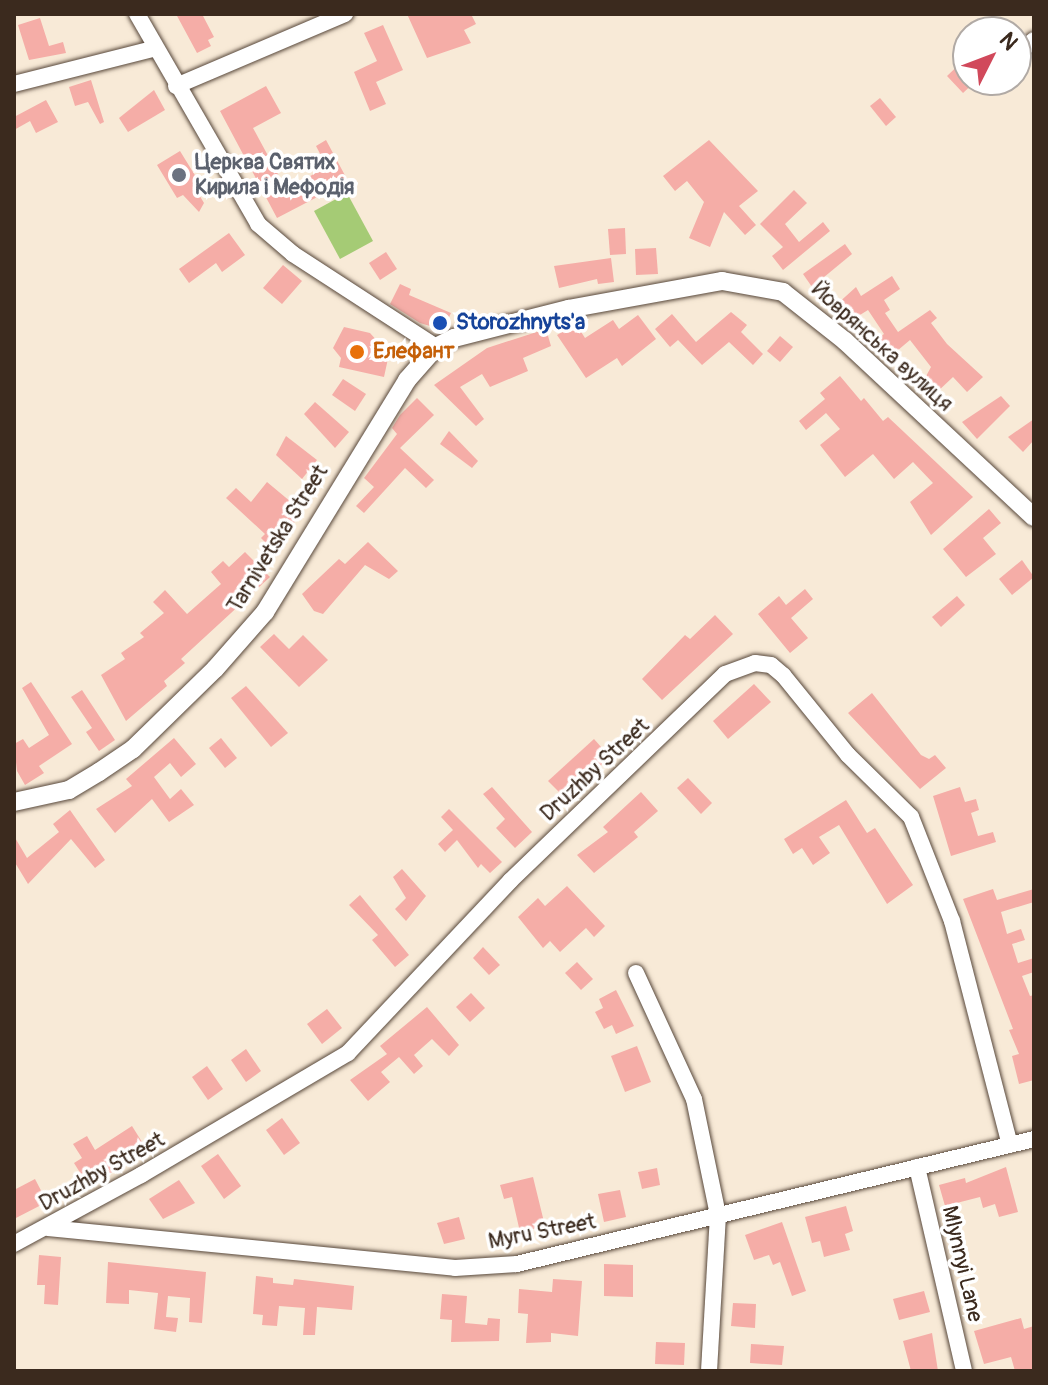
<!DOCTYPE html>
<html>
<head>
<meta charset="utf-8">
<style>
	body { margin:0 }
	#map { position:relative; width:1048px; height:1385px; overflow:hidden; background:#f8ead7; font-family:Pangolin,sans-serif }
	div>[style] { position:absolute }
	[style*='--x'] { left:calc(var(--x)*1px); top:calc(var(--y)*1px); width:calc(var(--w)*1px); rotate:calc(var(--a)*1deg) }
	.green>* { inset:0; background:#a5cb75 }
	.building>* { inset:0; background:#f5ada7 }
	.roads { filter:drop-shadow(0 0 2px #57473a) drop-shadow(0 0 2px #57473a) }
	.minor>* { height:16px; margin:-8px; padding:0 8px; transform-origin:8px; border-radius:8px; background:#fff }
	.tertiary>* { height:18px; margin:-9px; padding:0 9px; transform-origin:9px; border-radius:9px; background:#fff }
	.dots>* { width:22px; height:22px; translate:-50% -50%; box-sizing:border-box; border:4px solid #fff; border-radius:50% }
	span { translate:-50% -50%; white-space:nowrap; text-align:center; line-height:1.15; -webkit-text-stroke:7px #fff; paint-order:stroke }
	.worship-label { font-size:22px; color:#5b616d; font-weight:700 }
	.left { translate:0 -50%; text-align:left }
	.transit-label { font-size:22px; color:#164399; font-weight:700 }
	.street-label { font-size:22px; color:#3b2a1e }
	.food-label { font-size:22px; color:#c56008; font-weight:700 }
	.frame { position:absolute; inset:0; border:16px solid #3b2a1e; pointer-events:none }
	.north { position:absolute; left:952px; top:16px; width:80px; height:80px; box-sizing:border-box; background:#fff; border:2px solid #b1aaa5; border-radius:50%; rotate:48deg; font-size:22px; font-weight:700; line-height:32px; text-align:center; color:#3b2a1e }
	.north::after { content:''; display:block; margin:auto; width:28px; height:36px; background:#d1495b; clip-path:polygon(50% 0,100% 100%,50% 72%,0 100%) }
</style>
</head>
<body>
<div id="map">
	<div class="green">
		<div style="clip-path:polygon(347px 193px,373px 241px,340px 259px,314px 211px)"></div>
	</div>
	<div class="building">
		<div style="clip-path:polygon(176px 14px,202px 14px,214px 37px,208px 40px,211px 46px,197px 53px)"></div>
		<div style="clip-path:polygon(407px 14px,471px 14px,476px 24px,464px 30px,471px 43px,427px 58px)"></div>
		<div style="clip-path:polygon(40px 18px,49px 46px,63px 42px,66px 53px,29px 60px,18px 25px)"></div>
		<div style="clip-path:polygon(383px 25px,403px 70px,376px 82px,386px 104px,370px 111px,354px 72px,377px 61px,364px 33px)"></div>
		<div style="clip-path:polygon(968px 56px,968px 80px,977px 80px,963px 93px,947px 76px)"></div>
		<div style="clip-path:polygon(91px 80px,104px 122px,100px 124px,88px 102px,75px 106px,69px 87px)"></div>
		<div style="clip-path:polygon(266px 86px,281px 113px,253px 128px,286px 189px,327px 167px,316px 146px,326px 140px,348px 181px,277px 218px,220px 111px)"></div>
		<div style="clip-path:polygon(154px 90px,165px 110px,128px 132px,119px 118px)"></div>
		<div style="clip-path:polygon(880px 98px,896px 117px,886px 126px,870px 106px)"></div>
		<div style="clip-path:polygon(46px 100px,58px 122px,36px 133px,30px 121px,14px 130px,14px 117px)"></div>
		<div style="clip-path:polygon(709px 140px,758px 191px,739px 206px,756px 225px,745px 235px,724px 212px,710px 247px,689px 238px,704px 202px,687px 181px,675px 191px,663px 176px)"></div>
		<div style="clip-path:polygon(180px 151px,201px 185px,195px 188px,204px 203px,199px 212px,183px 195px,177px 198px,157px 165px)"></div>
		<div style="clip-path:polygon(794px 190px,807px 203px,785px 224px,799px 242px,823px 222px,830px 231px,783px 270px,772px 256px,783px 247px,760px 224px)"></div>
		<div style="clip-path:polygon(625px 228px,626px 254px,610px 255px,608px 229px)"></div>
		<div style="clip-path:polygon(229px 233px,245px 255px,222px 272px,216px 263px,189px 283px,179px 269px)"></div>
		<div style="clip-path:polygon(845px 244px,852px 254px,812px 287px,803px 274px)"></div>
		<div style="clip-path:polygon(656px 248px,658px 274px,636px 275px,635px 249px)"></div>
		<div style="clip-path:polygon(386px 252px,397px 269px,380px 280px,369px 263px)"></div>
		<div style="clip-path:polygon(611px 258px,614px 282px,598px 284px,597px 279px,559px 288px,554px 266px)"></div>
		<div style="clip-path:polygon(283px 265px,302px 281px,282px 304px,263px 288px)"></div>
		<div style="clip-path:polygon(892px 276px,900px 289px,884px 300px,890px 310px,885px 313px,898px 332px,930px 310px,937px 318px,931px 323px,947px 344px,983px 377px,967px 392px,953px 377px,936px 393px,924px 380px,931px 367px,910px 340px,891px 356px,877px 339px,884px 334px,868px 310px,847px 323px,835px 306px,856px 287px,861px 296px)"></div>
		<div style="clip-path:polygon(400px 284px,411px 289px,409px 295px,451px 313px,443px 330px,420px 323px,390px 304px)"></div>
		<div style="clip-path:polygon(731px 312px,747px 325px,741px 332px,763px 354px,753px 365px,729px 342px,702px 365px,678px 340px,670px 347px,655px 329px,672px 314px,696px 342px)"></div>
		<div style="clip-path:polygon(638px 315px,656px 339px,622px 366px,617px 358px,586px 378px,557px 335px,576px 324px,585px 338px,613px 320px,619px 329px)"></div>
		<div style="clip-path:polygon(344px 327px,370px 333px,389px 354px,384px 377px,339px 367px,341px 358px,333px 348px)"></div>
		<div style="clip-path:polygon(546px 329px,551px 346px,523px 358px,528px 371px,490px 387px,482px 374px,460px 387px,484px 419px,476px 426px,434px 385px,487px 348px)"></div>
		<div style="clip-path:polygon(780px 336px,793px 347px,780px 362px,767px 351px)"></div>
		<div style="clip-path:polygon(840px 376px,861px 401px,864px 398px,883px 421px,888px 417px,973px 497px,931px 535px,910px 502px,933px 483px,913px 462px,894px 479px,873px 454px,845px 477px,820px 445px,840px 429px,826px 413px,806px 430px,799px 421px,825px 399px,820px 393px)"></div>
		<div style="clip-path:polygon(343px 379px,366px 394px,355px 411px,332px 395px)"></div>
		<div style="clip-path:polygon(1001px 396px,1010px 406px,977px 439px,962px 422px)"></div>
		<div style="clip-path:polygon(417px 398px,434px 415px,400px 448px,434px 480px,426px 488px,405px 468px,364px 513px,356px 506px,374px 487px,364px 478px,397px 434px,392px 428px,400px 415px)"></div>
		<div style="clip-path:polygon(315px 402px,349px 432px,335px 448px,304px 414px)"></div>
		<div style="clip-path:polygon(1034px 419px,1034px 440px,1023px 452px,1008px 437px)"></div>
		<div style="clip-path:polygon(449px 431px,478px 461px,472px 468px,440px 444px)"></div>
		<div style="clip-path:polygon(286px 436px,317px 460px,302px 479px,276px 455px)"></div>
		<div style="clip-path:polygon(267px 482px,303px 512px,272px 549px,261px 538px,265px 534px,226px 498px,236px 488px,251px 502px)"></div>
		<div style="clip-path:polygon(989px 509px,1001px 523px,983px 538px,996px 554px,966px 577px,943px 549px)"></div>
		<div style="clip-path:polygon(368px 542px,398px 571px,389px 579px,365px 565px,323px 614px,314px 611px,302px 594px,339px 559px,345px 564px)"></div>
		<div style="clip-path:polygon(245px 552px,270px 577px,181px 659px,185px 663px,164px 681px,167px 686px,126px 721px,101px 675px,125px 659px,121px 653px,144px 637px,140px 633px,164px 613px,153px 602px,165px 590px,187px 614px,221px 584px,211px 572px,223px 561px,229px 567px)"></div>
		<div style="clip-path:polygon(1022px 560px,1034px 577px,1012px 595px,999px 579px)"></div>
		<div style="clip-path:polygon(805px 589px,813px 599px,791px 618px,808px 638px,790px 653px,758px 614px,779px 596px,786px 605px)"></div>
		<div style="clip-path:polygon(957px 596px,965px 605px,941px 627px,932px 617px)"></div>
		<div style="clip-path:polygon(715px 615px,733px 634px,662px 700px,642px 679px,685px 635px,690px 639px)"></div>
		<div style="clip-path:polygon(274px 634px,289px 649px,303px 635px,328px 660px,299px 687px,260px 647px)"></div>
		<div style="clip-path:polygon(31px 682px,72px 744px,39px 766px,44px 773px,25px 785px,17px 771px,14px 744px,23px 739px,29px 748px,49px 735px,22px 688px)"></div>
		<div style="clip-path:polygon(754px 684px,771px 702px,728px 739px,713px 721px)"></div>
		<div style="clip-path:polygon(246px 686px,288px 733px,271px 747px,231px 698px)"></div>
		<div style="clip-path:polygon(82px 690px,115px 740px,99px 751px,86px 732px,92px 728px,71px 697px)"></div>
		<div style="clip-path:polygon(872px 693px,921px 755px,929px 759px,935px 755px,946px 768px,920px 789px,848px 713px)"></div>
		<div style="clip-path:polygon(174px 738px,196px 764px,181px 777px,170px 763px,154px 777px,170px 799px,181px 789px,194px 805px,169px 822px,152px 799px,115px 833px,96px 809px,132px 786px,126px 779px)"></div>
		<div style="clip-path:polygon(221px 738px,237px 758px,225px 768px,209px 748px)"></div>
		<div style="clip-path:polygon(594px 739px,610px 757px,565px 798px,548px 781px)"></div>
		<div style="clip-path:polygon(688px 778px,712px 803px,701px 814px,677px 788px)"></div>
		<div style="clip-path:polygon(492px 787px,532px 832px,515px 848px,496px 828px,505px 819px,483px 794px)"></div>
		<div style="clip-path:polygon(960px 787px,965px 802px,976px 799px,979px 810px,971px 813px,978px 836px,993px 832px,996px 842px,951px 856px,933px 796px)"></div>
		<div style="clip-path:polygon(641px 792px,658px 811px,634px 832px,638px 837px,594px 873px,577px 855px,608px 832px,603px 827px)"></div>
		<div style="clip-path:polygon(846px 800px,867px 833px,875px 828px,913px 885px,887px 904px,839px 825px,819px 837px,830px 853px,813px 865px,802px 848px,793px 854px,784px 839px)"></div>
		<div style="clip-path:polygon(449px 809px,502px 862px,490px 873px,481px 864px,478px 868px,457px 840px,445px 852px,438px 844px,453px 830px,441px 817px)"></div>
		<div style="clip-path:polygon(70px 810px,105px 860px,95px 868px,71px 839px,28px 884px,14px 861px,14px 836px,27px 858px,59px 832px,53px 824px)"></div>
		<div style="clip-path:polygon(402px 869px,426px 896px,406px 921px,395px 909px,406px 898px,393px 877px)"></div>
		<div style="clip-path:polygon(567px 886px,605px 926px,594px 937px,586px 928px,560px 952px,550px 941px,543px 948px,518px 917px,538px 898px,545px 906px)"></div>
		<div style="clip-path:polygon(993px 889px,997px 900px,1034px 889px,1034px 902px,1001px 912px,1007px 934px,1021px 929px,1025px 940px,1012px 944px,1018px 963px,1034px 958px,1034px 972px,1022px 976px,1030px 996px,1034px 995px,1034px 1080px,1019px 1084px,1012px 1056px,1019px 1054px,1009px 1030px,1013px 1029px,963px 899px)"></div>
		<div style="clip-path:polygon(360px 895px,409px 955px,395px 967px,372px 940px,378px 935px,349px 905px)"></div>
		<div style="clip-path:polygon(483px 947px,500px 965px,489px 975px,473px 958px)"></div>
		<div style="clip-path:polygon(577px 962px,593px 979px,581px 990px,565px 973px)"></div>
		<div style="clip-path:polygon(616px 990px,634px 1026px,616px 1034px,612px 1025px,604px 1029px,595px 1012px,603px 1008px,599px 999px)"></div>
		<div style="clip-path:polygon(471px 993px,485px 1008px,470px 1022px,456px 1007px)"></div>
		<div style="clip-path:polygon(427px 1007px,459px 1045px,449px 1056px,432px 1039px,414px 1055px,423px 1066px,414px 1074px,399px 1057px,381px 1072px,390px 1082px,368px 1101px,350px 1080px,387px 1054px,380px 1046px)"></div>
		<div style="clip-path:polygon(327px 1009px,342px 1028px,322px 1044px,307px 1024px)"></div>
		<div style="clip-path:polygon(637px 1046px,651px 1082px,625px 1092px,611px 1056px)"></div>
		<div style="clip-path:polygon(246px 1049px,261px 1071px,246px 1082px,231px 1060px)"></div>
		<div style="clip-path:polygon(207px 1066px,223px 1089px,208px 1100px,192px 1077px)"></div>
		<div style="clip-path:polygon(282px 1118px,300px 1143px,284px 1155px,266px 1130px)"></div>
		<div style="clip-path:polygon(132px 1126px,147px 1150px,89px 1187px,74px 1163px,82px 1158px,73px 1144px,87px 1136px,95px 1150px)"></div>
		<div style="clip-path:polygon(218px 1154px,241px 1186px,224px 1199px,201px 1166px)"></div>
		<div style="clip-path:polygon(1006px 1167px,1018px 1212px,999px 1217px,995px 1204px,983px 1208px,980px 1197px,945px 1206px,939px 1185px,965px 1178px,966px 1183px)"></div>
		<div style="clip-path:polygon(657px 1168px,660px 1185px,642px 1189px,638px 1172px)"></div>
		<div style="clip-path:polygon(533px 1177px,545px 1226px,520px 1232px,512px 1197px,504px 1199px,500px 1185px)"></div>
		<div style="clip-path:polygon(35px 1179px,47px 1202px,14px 1219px,14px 1190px)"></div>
		<div style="clip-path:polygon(179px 1180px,195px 1203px,163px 1219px,149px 1199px)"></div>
		<div style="clip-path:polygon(620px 1190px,626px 1217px,604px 1222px,598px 1194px)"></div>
		<div style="clip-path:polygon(846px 1206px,853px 1231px,845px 1234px,850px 1250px,824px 1257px,820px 1241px,812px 1243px,805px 1217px)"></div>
		<div style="clip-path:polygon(459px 1217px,465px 1239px,444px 1244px,437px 1223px)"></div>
		<div style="clip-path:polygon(782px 1222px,806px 1291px,792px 1296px,780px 1262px,773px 1265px,769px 1255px,754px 1260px,745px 1235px)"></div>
		<div style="clip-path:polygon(39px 1255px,61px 1257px,58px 1305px,44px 1304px,45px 1285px,37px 1285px)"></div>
		<div style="clip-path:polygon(108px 1262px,206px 1272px,202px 1323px,189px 1322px,190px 1298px,168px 1296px,166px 1317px,178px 1318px,176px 1332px,154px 1329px,158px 1293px,129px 1290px,129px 1304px,106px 1303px)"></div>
		<div style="clip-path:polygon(604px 1264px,633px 1265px,633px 1297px,604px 1296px)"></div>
		<div style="clip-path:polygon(256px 1276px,273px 1278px,273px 1283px,293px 1285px,294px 1279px,354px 1286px,352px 1310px,317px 1307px,315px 1335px,303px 1335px,305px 1308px,279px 1306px,277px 1326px,262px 1325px,263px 1315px,253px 1314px)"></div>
		<div style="clip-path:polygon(553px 1279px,582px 1281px,578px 1336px,551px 1333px,551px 1342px,526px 1343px,528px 1314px,518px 1313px,519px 1289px,552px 1292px)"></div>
		<div style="clip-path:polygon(924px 1291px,930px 1312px,899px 1320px,893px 1299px)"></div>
		<div style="clip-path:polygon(442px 1294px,467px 1296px,465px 1323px,487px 1325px,488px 1318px,500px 1319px,499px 1341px,451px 1342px,452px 1320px,440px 1319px)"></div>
		<div style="clip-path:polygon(733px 1303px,756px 1304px,755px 1328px,731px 1326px)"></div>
		<div style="clip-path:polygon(1021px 1318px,1024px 1329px,1034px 1326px,1034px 1371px,1015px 1371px,1011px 1357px,984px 1364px,974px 1331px)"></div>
		<div style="clip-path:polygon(932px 1333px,938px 1371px,911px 1371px,903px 1341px)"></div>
		<div style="clip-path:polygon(656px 1342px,685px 1343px,684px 1365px,655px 1364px)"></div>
		<div style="clip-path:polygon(751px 1344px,784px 1346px,782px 1365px,750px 1363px)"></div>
	</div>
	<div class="roads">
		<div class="minor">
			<div style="--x:137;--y:14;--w:242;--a:60"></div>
			<div style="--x:258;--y:224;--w:46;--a:40.6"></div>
			<div style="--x:293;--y:254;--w:171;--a:33"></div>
			<div style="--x:1016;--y:55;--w:23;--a:-40"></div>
			<div style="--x:14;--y:84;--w:146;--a:-14.2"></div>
			<div style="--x:176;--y:86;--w:184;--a:-23.1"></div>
			<div style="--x:636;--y:973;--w:139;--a:65.3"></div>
			<div style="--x:694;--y:1099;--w:118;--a:78.3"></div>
			<div style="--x:718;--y:1215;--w:156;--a:93.3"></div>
			<div style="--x:917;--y:1167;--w:209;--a:77"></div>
			<div style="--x:48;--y:1228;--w:409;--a:5.6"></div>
			<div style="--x:455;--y:1268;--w:62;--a:-3.7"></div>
			<div style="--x:517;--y:1264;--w:532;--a:-13.59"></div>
			<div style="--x:14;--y:1244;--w:145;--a:-28.5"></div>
			<div style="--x:141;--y:1175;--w:240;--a:-30.5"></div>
			<div style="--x:348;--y:1053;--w:236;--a:-46.7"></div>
			<div style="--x:510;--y:881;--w:298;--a:-43.9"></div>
			<div style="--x:725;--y:674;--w:32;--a:-20"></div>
			<div style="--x:755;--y:663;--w:16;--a:7"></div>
			<div style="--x:771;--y:665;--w:16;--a:40"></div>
			<div style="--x:783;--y:675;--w:103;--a:50.9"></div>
			<div style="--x:848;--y:755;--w:88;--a:44.5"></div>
			<div style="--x:911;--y:817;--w:112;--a:68.5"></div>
			<div style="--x:952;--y:921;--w:231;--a:75.5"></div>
		</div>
		<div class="tertiary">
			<div style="--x:14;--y:802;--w:56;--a:-12.3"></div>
			<div style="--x:69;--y:790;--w:35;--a:-31"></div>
			<div style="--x:99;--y:772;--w:41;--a:-34.1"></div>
			<div style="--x:133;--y:749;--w:115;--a:-44.3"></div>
			<div style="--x:215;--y:669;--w:76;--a:-48.7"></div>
			<div style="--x:265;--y:612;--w:272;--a:-58.5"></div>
			<div style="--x:407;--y:380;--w:44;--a:-48.7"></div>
			<div style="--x:436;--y:347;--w:20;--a:-27"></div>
			<div style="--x:454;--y:338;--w:118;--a:-14.3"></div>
			<div style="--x:568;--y:309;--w:157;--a:-10.3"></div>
			<div style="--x:722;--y:281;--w:62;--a:10.2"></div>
			<div style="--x:783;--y:292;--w:79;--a:38.3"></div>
			<div style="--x:845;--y:341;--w:258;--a:43"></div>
		</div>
	</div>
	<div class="dots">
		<div style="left:179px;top:175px;background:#6b7280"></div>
		<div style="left:440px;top:323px;background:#1a4fb4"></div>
		<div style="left:357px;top:352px;background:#e8710a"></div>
	</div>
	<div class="worship-label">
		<span class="left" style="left:195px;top:175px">Церква Святих<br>Кирила і Мефодія</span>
	</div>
	<div class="transit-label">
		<span class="left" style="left:456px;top:323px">Storozhnyts'a</span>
	</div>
	<div class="street-label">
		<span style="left:882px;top:347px;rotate:42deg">Йоврянська вулиця</span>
		<span style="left:278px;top:539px;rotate:-58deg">Tarnivetska Street</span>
		<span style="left:595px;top:770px;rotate:-43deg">Druzhby Street</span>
		<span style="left:102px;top:1172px;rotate:-29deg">Druzhby Street</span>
		<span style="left:542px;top:1232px;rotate:-11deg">Myru Street</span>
		<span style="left:962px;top:1264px;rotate:77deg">Mlynnyi Lane</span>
	</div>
	<div class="food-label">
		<span class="left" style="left:373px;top:352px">Елефант</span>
	</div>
	<div class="frame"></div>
	<div class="north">N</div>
</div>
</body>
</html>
